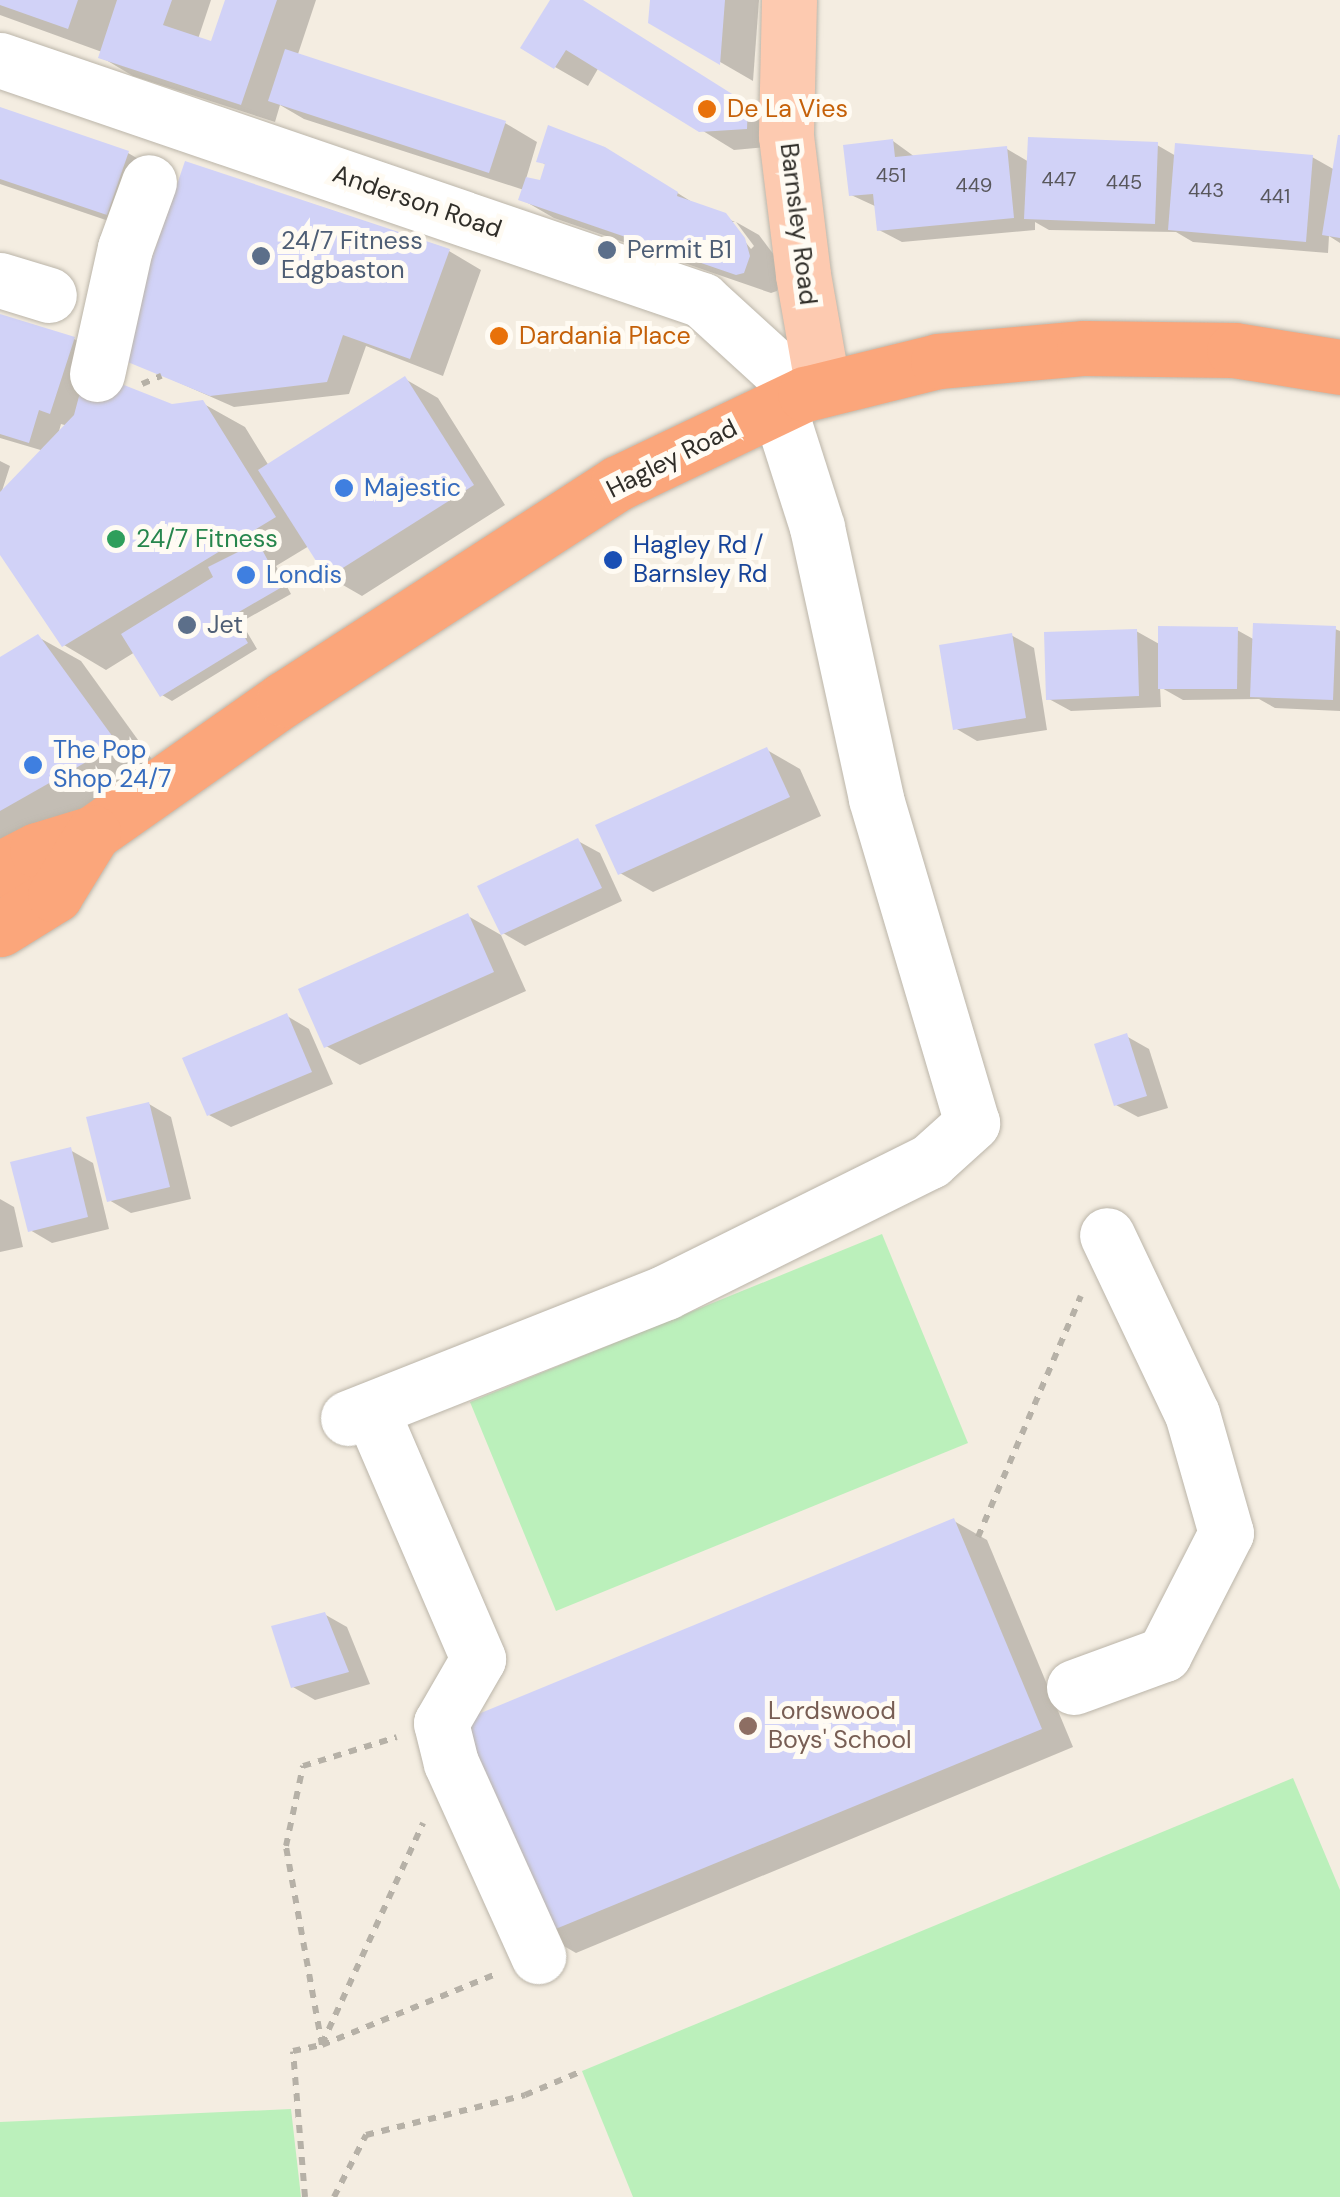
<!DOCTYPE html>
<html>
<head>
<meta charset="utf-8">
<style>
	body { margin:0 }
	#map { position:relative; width:1340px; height:2197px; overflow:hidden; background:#f4ede1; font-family:"DM Sans",sans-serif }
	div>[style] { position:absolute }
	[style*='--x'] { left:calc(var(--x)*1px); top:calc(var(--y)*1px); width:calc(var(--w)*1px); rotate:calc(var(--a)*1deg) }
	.green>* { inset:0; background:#bbf0bb }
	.shadow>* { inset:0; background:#0003 }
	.building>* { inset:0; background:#d1d2f7 }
	.path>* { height:6px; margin-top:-3px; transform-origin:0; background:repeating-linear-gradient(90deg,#b6b1a7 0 8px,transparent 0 16px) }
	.roads { filter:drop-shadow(0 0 2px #bbb5a9) drop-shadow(0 0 2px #bbb5a9) }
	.minor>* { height:55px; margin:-27.5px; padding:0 27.5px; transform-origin:27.5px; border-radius:27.5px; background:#fff }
	.major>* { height:55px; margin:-27.5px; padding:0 27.5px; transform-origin:27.5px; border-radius:27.5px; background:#fdcab0 }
	.highway>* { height:55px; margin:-27.5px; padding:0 27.5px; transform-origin:27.5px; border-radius:27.5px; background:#fba67b }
	.dots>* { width:28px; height:28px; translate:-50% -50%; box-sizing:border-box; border:5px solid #fffbf3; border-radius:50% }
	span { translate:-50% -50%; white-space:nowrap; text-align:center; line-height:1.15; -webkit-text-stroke:10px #fffbf3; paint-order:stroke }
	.number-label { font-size:20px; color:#58575c }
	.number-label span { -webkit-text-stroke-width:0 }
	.food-label { font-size:25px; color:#c56008 }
	.left { translate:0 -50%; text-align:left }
	.street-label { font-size:25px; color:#302e29 }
	.service-label { font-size:25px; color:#4e5e75 }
	.shop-label { font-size:25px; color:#366cbe }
	.leisure-label { font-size:25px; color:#27864d }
	.transit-label { font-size:25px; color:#164399 }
	.education-label { font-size:25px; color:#785e54 }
</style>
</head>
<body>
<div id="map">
	<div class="green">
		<div style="clip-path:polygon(882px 1234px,968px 1443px,556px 1611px,470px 1402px)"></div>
		<div style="clip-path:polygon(1293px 1778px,1340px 1890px,1340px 2197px,633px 2197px,582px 2071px)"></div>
		<div style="clip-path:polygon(291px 2109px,301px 2197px,0 2197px,0 2122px)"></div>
	</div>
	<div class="shadow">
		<div style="clip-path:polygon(0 0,211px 0,198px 39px,213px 44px,227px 0,316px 0,298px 54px,505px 123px,537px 142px,526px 179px,541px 183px,547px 166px,539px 160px,639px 169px,700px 207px,735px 222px,729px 222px,751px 249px,754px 246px,736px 222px,759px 235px,777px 259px,782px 276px,777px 291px,771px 293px,554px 218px,521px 199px,524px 190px,304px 119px,280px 105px,275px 122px,133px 76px,101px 57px,102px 52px,0 15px)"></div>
		<div style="clip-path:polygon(553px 0,580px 0,780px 126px,779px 146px,734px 150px,599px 67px,588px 86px,555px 67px)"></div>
		<div style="clip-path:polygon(652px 0,759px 0,753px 81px,651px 22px)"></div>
		<div style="clip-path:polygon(0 110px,128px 153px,161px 172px,141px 232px,0 184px)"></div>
		<div style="clip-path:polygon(1340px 137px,1340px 243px,1329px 236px,1328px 253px,1193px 242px,1176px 232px,1049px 230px,1035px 222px,1035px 230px,902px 242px,879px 230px,877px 207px,851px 195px,893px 141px,915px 157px,1007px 149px,1029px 162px,1157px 145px,1176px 156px,1312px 157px,1335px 170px)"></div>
		<div style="clip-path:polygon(449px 251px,481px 270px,443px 376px,366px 346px,349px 394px,234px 407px,121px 357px)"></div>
		<div style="clip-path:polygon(evenodd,0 316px,74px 339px,106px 358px,100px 378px,171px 407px,202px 403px,245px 427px,269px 466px,405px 379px,438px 398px,505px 505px,362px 596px,329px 577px,309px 546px,276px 566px,291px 594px,241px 622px,257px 649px,172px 701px,162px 695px,135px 652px,106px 670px,64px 645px,0 550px,0 461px,10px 466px,1px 494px,44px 451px,0 438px,0 316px,61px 424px,68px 426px,57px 438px,61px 424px)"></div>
		<div style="clip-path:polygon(1335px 629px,1340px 631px,1340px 711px,1275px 708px,1259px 699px,1183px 700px,1160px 687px,1161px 707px,1071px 711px,1049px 699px,1136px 631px,1161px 645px,1237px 630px,1255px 640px)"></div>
		<div style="clip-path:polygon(1011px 635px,1034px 648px,1047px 730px,977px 741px,955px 728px)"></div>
		<div style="clip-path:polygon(38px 637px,81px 661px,159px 769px,0 859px,0 660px)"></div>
		<div style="clip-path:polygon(767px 750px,800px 769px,821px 816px,653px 892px,620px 873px)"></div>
		<div style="clip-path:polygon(578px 841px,600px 853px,622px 901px,525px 946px,503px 933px)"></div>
		<div style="clip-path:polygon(468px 916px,501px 935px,526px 991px,360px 1065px,326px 1046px)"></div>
		<div style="clip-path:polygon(287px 1016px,309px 1029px,333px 1084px,231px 1127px,209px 1115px)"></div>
		<div style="clip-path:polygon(1126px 1036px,1149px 1049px,1168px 1108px,1138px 1117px,1116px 1105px)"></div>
		<div style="clip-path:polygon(149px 1104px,171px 1117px,191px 1199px,131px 1213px,109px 1200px)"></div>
		<div style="clip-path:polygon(70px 1150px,93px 1163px,109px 1229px,52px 1243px,30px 1230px)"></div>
		<div style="clip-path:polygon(0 1199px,14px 1207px,23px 1247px,0 1252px)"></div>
		<div style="clip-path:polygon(954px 1521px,987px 1540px,1073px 1747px,576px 1953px,543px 1934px)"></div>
		<div style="clip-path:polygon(324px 1614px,347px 1627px,370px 1684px,315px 1700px,293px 1687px)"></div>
	</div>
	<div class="building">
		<div style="clip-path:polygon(0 0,78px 0,68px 29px,0 5px)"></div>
		<div style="clip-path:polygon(117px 0,172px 0,163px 25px,211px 41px,225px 0,277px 0,241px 105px,98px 58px)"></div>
		<div style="clip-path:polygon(550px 0,583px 0,748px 104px,747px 129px,699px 132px,566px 50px,554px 69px,520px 48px)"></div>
		<div style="clip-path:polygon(650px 0,725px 0,720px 65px,648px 23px)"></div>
		<div style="clip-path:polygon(285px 49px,506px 121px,489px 173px,268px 101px)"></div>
		<div style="clip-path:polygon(0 107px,129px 151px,107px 215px,0 179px)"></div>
		<div style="clip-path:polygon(548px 125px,605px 147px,678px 192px,677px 196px,726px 213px,745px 238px,750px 256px,744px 273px,736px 275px,518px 200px,526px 177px,540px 180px,545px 164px,536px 162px)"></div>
		<div style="clip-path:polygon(1338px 135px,1340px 135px,1340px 238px,1322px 235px)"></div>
		<div style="clip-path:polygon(1028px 137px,1158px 142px,1155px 224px,1024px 219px)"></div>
		<div style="clip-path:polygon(893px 139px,895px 157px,1007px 146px,1014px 218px,877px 231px,873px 194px,849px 196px,843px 145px)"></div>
		<div style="clip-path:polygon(1175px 143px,1313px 155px,1306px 242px,1168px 230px)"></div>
		<div style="clip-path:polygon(185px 161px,450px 249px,410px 359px,343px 335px,327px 382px,210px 396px,118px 358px)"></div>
		<div style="clip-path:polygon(0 314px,75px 337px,50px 414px,39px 410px,29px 443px,0 434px)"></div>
		<div style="clip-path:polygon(86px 370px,172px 404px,203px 400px,276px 517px,62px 647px,0 555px,0 492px,74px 415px)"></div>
		<div style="clip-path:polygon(405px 376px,474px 485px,327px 578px,258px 470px)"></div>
		<div style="clip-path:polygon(258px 542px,282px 587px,232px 616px,248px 643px,160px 697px,121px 634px,213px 577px,208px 567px)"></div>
		<div style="clip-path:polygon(1253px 623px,1336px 626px,1333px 700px,1250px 697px)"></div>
		<div style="clip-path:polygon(1158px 626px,1238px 627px,1237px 689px,1158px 689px)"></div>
		<div style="clip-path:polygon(1137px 629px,1139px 696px,1046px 700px,1044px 632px)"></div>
		<div style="clip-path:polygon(1012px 633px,1026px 718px,953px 730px,939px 645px)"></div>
		<div style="clip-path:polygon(38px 634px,118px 744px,0 811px,0 657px)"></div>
		<div style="clip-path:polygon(767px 747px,790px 797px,618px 875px,595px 825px)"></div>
		<div style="clip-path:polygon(578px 838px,602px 888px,501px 935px,477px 886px)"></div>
		<div style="clip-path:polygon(468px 913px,494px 972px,324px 1048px,298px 989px)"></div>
		<div style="clip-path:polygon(287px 1013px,312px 1072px,207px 1116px,182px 1058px)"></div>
		<div style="clip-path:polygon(1127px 1033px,1147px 1096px,1114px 1106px,1094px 1044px)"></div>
		<div style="clip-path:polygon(149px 1102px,170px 1187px,107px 1202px,86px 1117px)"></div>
		<div style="clip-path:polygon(71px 1147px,88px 1217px,28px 1232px,10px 1162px)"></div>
		<div style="clip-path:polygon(954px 1518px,1042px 1729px,541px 1935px,454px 1724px)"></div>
		<div style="clip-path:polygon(325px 1612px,349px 1672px,291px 1688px,271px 1626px)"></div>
	</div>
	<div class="path">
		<div style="--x:142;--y:384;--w:21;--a:-23"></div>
		<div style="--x:978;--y:1537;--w:262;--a:-66.9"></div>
		<div style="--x:322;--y:2044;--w:243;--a:-65.4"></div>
		<div style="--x:322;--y:2045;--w:202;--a:-100.3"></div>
		<div style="--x:286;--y:1846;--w:82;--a:-78"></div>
		<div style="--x:303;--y:1766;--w:98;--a:-17.1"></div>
		<div style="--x:305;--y:2197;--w:146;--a:-94.7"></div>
		<div style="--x:293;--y:2051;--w:30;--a:-12"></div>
		<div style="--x:322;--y:2045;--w:188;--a:-22.2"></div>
		<div style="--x:334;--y:2197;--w:70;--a:-62.7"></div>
		<div style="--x:366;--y:2135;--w:164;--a:-14.1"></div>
		<div style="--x:525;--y:2095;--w:62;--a:-22.8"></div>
	</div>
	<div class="roads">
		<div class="minor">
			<div style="--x:0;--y:60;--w:742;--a:18.87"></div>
			<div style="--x:702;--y:300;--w:139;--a:42.4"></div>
			<div style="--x:0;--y:280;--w:51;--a:17"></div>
			<div style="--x:97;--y:374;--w:129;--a:-77.5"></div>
			<div style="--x:125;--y:248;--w:70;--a:-70"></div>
			<div style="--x:371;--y:1410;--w:271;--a:66.7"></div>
			<div style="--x:478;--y:1659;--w:74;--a:120"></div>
			<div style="--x:441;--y:1723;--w:41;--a:76"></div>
			<div style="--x:451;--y:1763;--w:212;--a:65.7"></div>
			<div style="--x:348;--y:1418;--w:342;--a:-21.6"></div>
			<div style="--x:666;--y:1292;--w:295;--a:-26.4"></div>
			<div style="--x:930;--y:1161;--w:57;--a:-42.1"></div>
			<div style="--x:972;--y:1123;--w:339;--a:-106.5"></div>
			<div style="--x:876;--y:798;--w:277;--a:-102.3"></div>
			<div style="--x:817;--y:527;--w:128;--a:-107.7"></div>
			<div style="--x:1074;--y:1687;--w:96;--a:-20.1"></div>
			<div style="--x:1164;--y:1654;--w:136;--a:-62.9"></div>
			<div style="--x:1226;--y:1533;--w:124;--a:-105.9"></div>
			<div style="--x:1192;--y:1414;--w:198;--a:-115.4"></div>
		</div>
		<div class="major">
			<div style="--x:789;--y:0;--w:136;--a:91.3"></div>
			<div style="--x:786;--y:136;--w:140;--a:83"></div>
			<div style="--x:803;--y:275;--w:115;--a:80"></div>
		</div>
		<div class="highway">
			<div style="--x:0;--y:869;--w:42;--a:-27.2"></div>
			<div style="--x:37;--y:850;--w:59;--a:-16.9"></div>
			<div style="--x:93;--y:833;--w:233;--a:-35.1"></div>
			<div style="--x:284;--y:699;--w:398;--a:-32.9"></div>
			<div style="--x:618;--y:483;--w:207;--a:-25.5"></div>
			<div style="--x:805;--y:394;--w:137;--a:-13.9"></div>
			<div style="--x:938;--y:361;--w:147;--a:-5.1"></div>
			<div style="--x:1084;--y:348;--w:150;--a:0.8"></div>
			<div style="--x:1234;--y:350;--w:107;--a:9.1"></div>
			<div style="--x:0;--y:929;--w:65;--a:-31.7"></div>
			<div style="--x:55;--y:895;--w:73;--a:-58.5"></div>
		</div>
	</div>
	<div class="dots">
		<div style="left:707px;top:109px;background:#e8710a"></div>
		<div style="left:607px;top:250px;background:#5c6f8a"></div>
		<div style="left:261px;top:256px;background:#5c6f8a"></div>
		<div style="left:499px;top:336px;background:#e8710a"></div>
		<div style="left:344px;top:488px;background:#3f7fe0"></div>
		<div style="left:116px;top:539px;background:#2e9e5b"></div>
		<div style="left:613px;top:560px;background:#1a4fb4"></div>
		<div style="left:246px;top:575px;background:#3f7fe0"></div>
		<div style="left:187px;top:625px;background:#5c6f8a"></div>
		<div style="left:33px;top:765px;background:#3f7fe0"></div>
		<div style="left:748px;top:1726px;background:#8d6e63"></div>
	</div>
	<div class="number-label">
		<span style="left:891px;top:175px">451</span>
		<span style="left:1059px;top:179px">447</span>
		<span style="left:1124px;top:182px">445</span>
		<span style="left:974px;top:185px">449</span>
		<span style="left:1206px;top:190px">443</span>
		<span style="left:1275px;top:196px">441</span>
	</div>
	<div class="food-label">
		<span class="left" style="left:727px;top:109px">De La Vies</span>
		<span class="left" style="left:519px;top:336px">Dardania Place</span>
	</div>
	<div class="street-label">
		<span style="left:417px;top:202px;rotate:19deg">Anderson Road</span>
		<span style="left:798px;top:224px;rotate:83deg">Barnsley Road</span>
		<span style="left:672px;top:459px;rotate:-27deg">Hagley Road</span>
	</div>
	<div class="service-label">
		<span class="left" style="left:281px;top:256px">24/7 Fitness<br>Edgbaston</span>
		<span class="left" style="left:627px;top:250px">Permit B1</span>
		<span class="left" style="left:207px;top:625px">Jet</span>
	</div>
	<div class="shop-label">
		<span class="left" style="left:364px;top:488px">Majestic</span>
		<span class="left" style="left:266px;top:575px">Londis</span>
		<span class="left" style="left:53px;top:765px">The Pop<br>Shop 24/7</span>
	</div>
	<div class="leisure-label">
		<span class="left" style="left:136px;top:539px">24/7 Fitness</span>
	</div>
	<div class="transit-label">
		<span class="left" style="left:633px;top:560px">Hagley Rd /<br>Barnsley Rd</span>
	</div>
	<div class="education-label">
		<span class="left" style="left:768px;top:1726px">Lordswood<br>Boys' School</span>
	</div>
</div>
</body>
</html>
